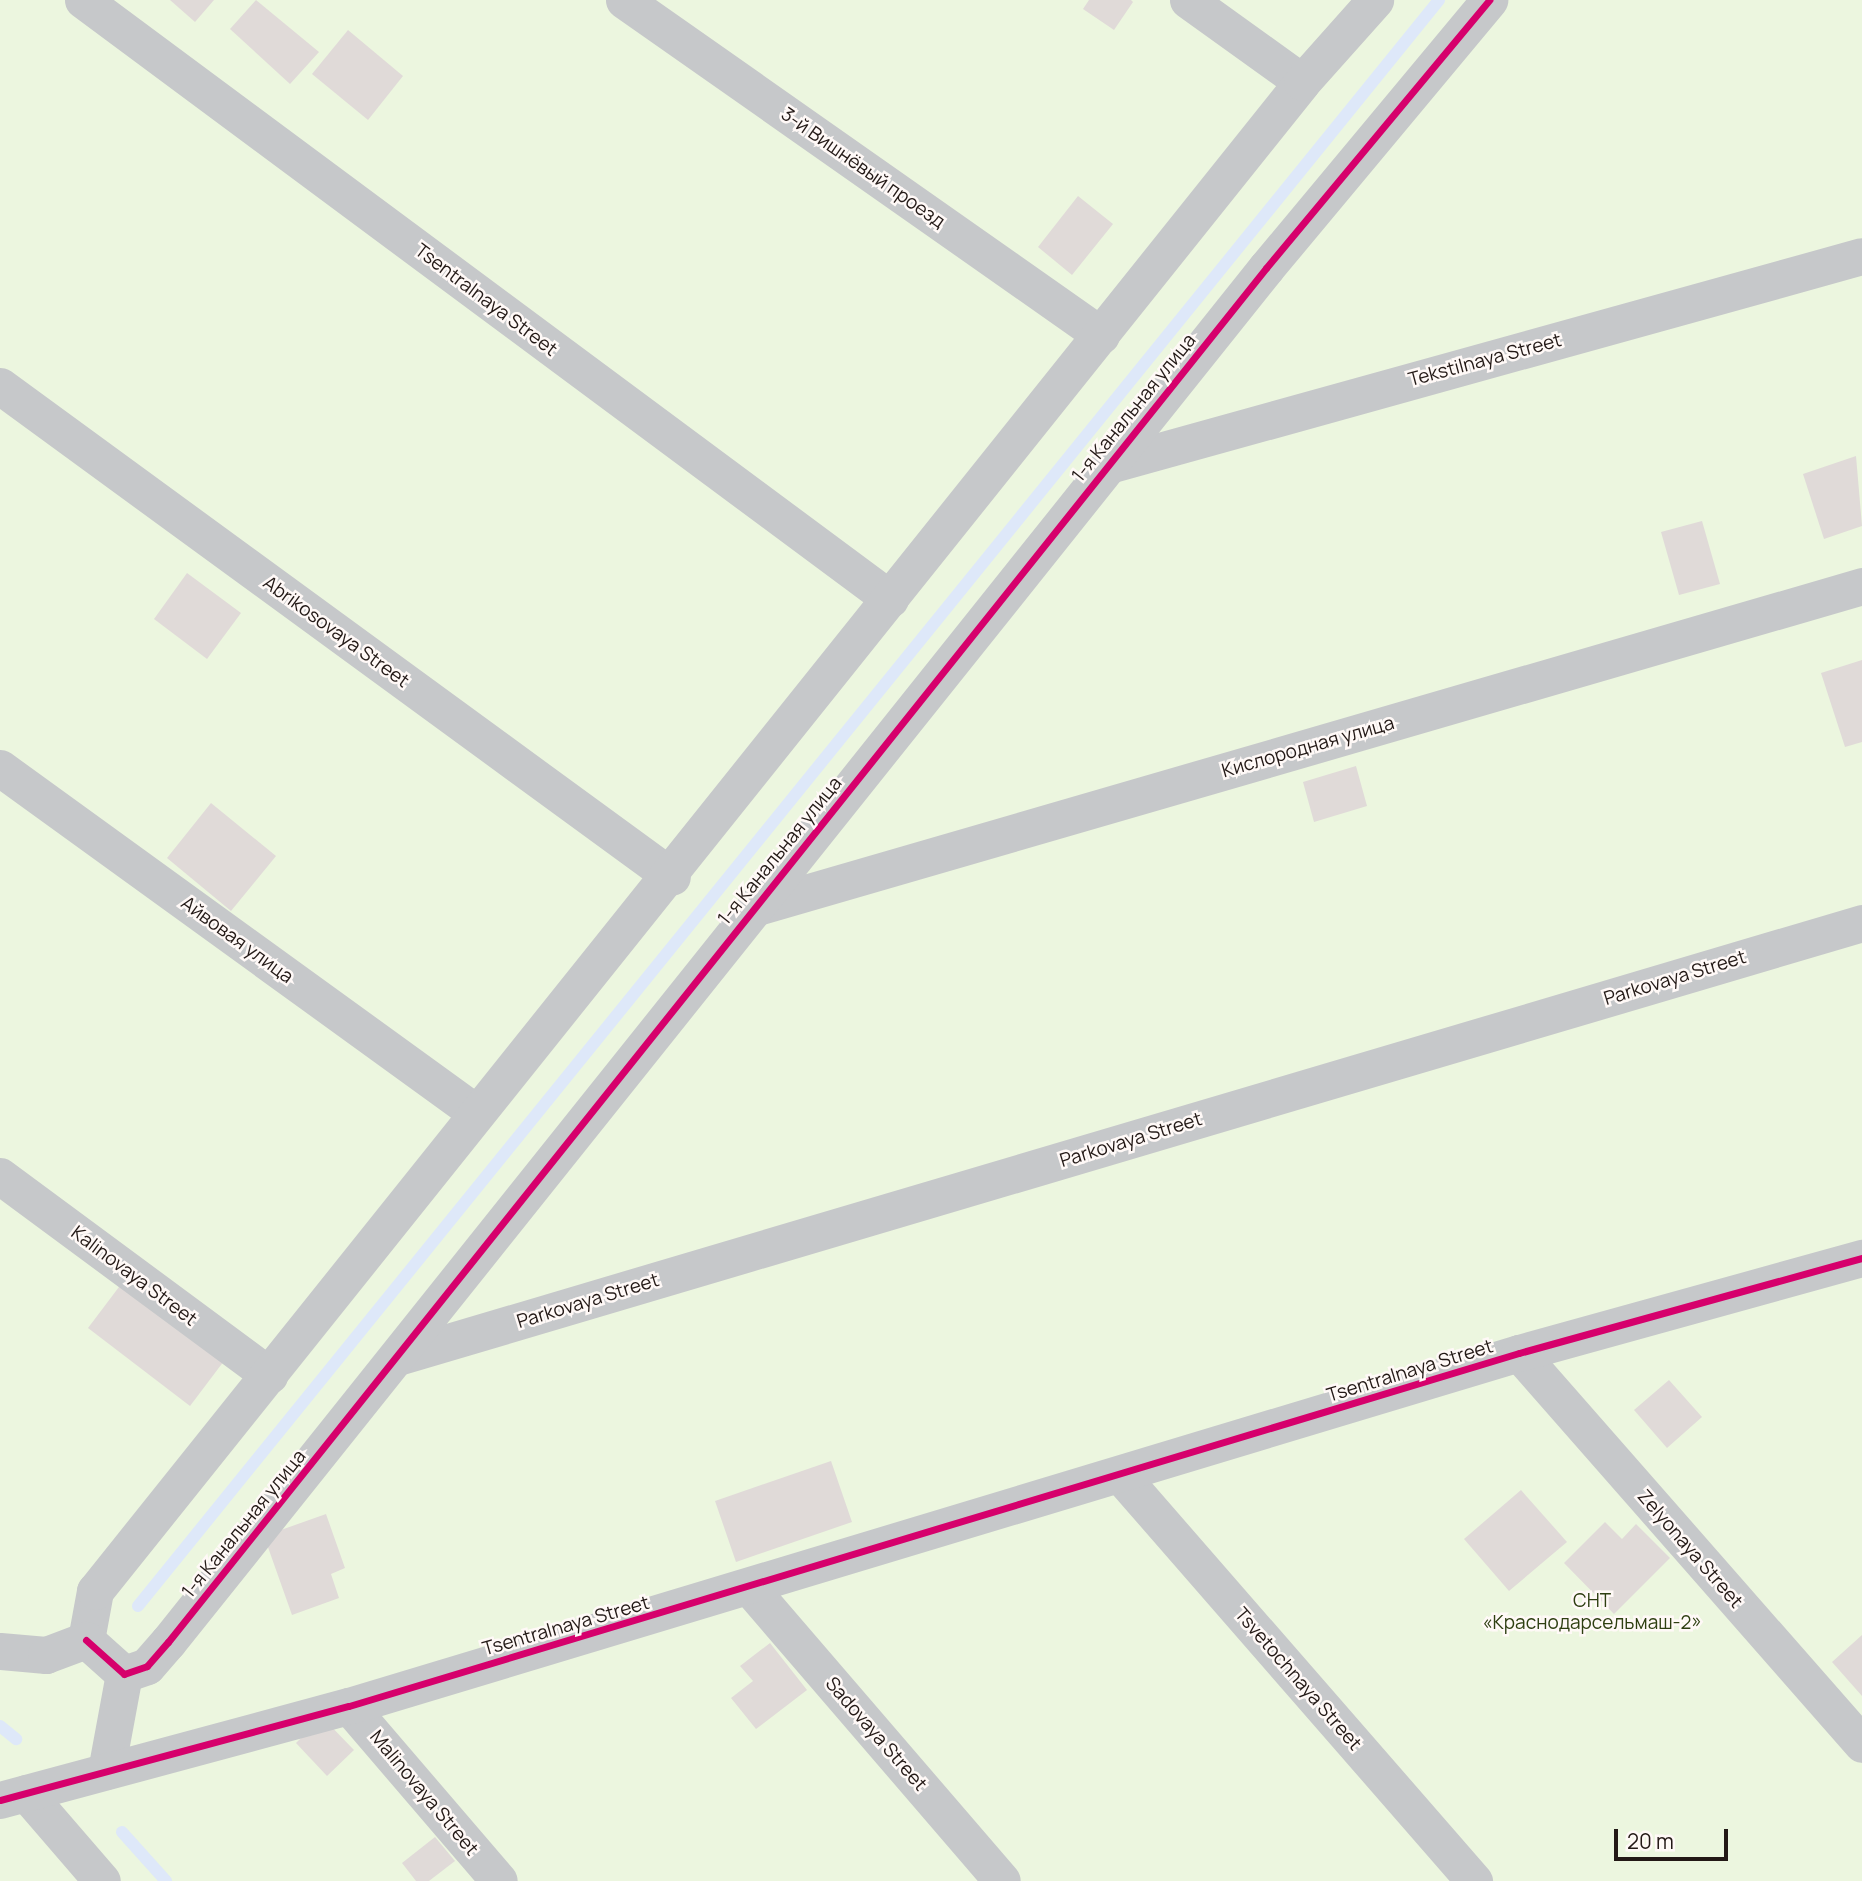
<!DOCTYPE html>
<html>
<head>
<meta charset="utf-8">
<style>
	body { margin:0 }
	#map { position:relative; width:1862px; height:1881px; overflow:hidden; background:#fdfaf9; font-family:Manrope,sans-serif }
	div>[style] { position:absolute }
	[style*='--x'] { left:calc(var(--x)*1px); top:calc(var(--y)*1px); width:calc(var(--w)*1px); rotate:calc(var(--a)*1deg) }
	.green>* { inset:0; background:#ecf6df }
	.stream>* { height:12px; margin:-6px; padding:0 6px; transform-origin:6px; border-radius:6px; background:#dee8f9 }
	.building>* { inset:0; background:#e0dad8 }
	.street>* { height:37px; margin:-18.5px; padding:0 18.5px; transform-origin:18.5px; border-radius:18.5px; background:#c6c8ca }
	.cycleway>* { height:7px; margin:-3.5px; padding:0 3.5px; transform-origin:3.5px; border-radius:3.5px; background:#d6006c }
	span { translate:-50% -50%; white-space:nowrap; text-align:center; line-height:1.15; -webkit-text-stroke:5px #fff9f7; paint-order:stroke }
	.street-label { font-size:19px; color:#231916 }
	.park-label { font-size:19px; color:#2e3f11 }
	.scale { position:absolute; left:1614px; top:1829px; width:114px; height:32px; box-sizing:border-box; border:4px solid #231916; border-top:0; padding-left:9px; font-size:21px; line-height:24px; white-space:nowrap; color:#231916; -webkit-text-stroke:5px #fff9f7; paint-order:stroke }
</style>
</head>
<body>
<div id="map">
	<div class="green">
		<div style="clip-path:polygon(0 0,1862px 0,1862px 1881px,0 1881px)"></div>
	</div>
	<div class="stream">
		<div style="--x:138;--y:1606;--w:2067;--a:-50.99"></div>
		<div style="--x:0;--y:1726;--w:21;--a:39"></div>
		<div style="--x:122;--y:1832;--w:66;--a:48.1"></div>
	</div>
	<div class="building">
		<div style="clip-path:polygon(170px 0,214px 0,195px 22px)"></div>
		<div style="clip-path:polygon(256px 0,319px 52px,290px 84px,230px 29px)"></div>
		<div style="clip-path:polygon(1089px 0,1131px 0,1133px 2px,1114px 30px,1083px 9px)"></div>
		<div style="clip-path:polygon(348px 30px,403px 76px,368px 120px,312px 74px)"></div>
		<div style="clip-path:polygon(1078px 196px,1113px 224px,1072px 275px,1038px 247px)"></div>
		<div style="clip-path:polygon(1856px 456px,1862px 526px,1824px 539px,1803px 474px)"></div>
		<div style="clip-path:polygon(1702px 521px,1720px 584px,1679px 595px,1661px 532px)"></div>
		<div style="clip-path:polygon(187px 573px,241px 613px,207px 659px,154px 619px)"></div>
		<div style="clip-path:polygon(1862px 660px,1862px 742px,1845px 747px,1821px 673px)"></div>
		<div style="clip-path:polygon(1356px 766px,1367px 806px,1314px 822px,1303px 782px)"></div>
		<div style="clip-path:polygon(211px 803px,276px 856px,231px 911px,167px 858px)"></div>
		<div style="clip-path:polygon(122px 1283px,224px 1361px,190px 1406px,88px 1328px)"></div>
		<div style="clip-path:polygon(1669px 1380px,1702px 1417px,1667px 1448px,1634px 1410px)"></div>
		<div style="clip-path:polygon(831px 1461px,852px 1522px,736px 1562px,715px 1501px)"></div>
		<div style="clip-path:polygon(1521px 1490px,1567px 1542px,1509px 1591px,1464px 1539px)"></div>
		<div style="clip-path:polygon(326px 1514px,345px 1568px,331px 1574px,339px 1598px,292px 1615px,264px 1536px)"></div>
		<div style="clip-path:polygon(1605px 1522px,1622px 1539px,1636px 1524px,1670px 1558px,1614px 1614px,1564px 1563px)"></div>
		<div style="clip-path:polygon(1862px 1635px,1862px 1696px,1832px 1662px)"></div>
		<div style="clip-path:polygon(770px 1643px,807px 1690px,756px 1729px,731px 1698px,753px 1681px,740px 1666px)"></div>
		<div style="clip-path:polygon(322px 1717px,354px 1750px,327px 1776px,296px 1743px)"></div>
		<div style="clip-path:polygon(435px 1837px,455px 1861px,429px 1881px,416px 1881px,402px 1863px)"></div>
	</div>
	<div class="street">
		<div style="--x:83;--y:0;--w:1005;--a:36.58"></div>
		<div style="--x:624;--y:0;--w:583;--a:35.08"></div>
		<div style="--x:1188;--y:0;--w:140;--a:35.7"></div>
		<div style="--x:0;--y:386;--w:832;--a:36.15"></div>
		<div style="--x:1109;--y:465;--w:781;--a:-15.51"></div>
		<div style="--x:0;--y:768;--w:586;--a:35.91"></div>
		<div style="--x:754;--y:908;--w:1154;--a:-16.2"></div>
		<div style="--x:0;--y:1176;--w:335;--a:36.5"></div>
		<div style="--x:1519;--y:1353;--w:520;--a:48.74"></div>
		<div style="--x:401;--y:1356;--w:1524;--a:-16.51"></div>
		<div style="--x:1122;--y:1477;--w:536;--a:48.93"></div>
		<div style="--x:750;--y:1588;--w:386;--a:49.3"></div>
		<div style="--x:86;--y:1640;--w:51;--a:41.8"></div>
		<div style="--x:124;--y:1674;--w:24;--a:-19"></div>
		<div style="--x:147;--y:1666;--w:32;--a:-49"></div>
		<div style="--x:168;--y:1642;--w:1759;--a:-51.37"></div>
		<div style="--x:1266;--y:268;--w:349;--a:-50.2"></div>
		<div style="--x:86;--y:1640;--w:50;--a:-79.6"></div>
		<div style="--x:95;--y:1591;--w:1932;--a:-51.34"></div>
		<div style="--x:1302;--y:82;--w:110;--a:-48.3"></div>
		<div style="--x:0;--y:1651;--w:46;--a:5"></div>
		<div style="--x:46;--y:1655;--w:43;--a:-20.6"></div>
		<div style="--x:349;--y:1706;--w:230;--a:49.4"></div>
		<div style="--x:106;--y:1771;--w:99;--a:-79.5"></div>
		<div style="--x:26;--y:1793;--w:116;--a:49.2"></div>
		<div style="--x:0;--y:1800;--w:361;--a:-15.1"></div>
		<div style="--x:349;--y:1706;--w:1222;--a:-16.79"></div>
		<div style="--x:1519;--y:1353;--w:356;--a:-15.5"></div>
	</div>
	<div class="cycleway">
		<div style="--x:86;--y:1640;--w:51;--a:41.8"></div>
		<div style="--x:124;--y:1674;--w:24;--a:-19"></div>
		<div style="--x:147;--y:1666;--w:32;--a:-49"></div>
		<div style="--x:168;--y:1642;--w:1759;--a:-51.37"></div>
		<div style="--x:1266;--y:268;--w:349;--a:-50.2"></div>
		<div style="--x:0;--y:1800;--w:361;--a:-15.1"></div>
		<div style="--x:349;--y:1706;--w:1222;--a:-16.79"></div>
		<div style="--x:1519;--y:1353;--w:356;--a:-15.5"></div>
	</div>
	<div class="street-label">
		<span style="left:863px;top:168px;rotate:35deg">3-й Вишнёвый проезд</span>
		<span style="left:486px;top:300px;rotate:37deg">Tsentralnaya Street</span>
		<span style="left:1485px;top:360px;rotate:-15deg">Tekstilnaya Street</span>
		<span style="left:1134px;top:408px;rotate:-51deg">1-я Канальная улица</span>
		<span style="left:336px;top:632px;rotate:36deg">Abrikosovaya Street</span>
		<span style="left:1308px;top:747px;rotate:-16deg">Кислородная улица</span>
		<span style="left:780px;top:851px;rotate:-51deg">1-я Канальная улица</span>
		<span style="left:237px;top:940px;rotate:36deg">Айвовая улица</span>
		<span style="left:1675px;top:978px;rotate:-17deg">Parkovaya Street</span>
		<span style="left:1131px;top:1140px;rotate:-17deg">Parkovaya Street</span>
		<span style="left:134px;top:1276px;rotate:37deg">Kalinovaya Street</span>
		<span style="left:588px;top:1301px;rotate:-17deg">Parkovaya Street</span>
		<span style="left:1410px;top:1371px;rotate:-17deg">Tsentralnaya Street</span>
		<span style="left:244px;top:1524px;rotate:-51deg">1-я Канальная улица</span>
		<span style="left:1690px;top:1549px;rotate:49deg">Zelyonaya Street</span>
		<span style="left:566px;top:1626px;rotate:-16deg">Tsentralnaya Street</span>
		<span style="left:1298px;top:1679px;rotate:49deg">Tsvetochnaya Street</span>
		<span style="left:876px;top:1734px;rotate:49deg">Sadovaya Street</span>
		<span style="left:424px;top:1793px;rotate:50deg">Malinovaya Street</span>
	</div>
	<div class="park-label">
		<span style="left:1592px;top:1612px">СНТ<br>«Краснодарсельмаш-2»</span>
	</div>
	<div class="scale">20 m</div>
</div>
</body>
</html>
